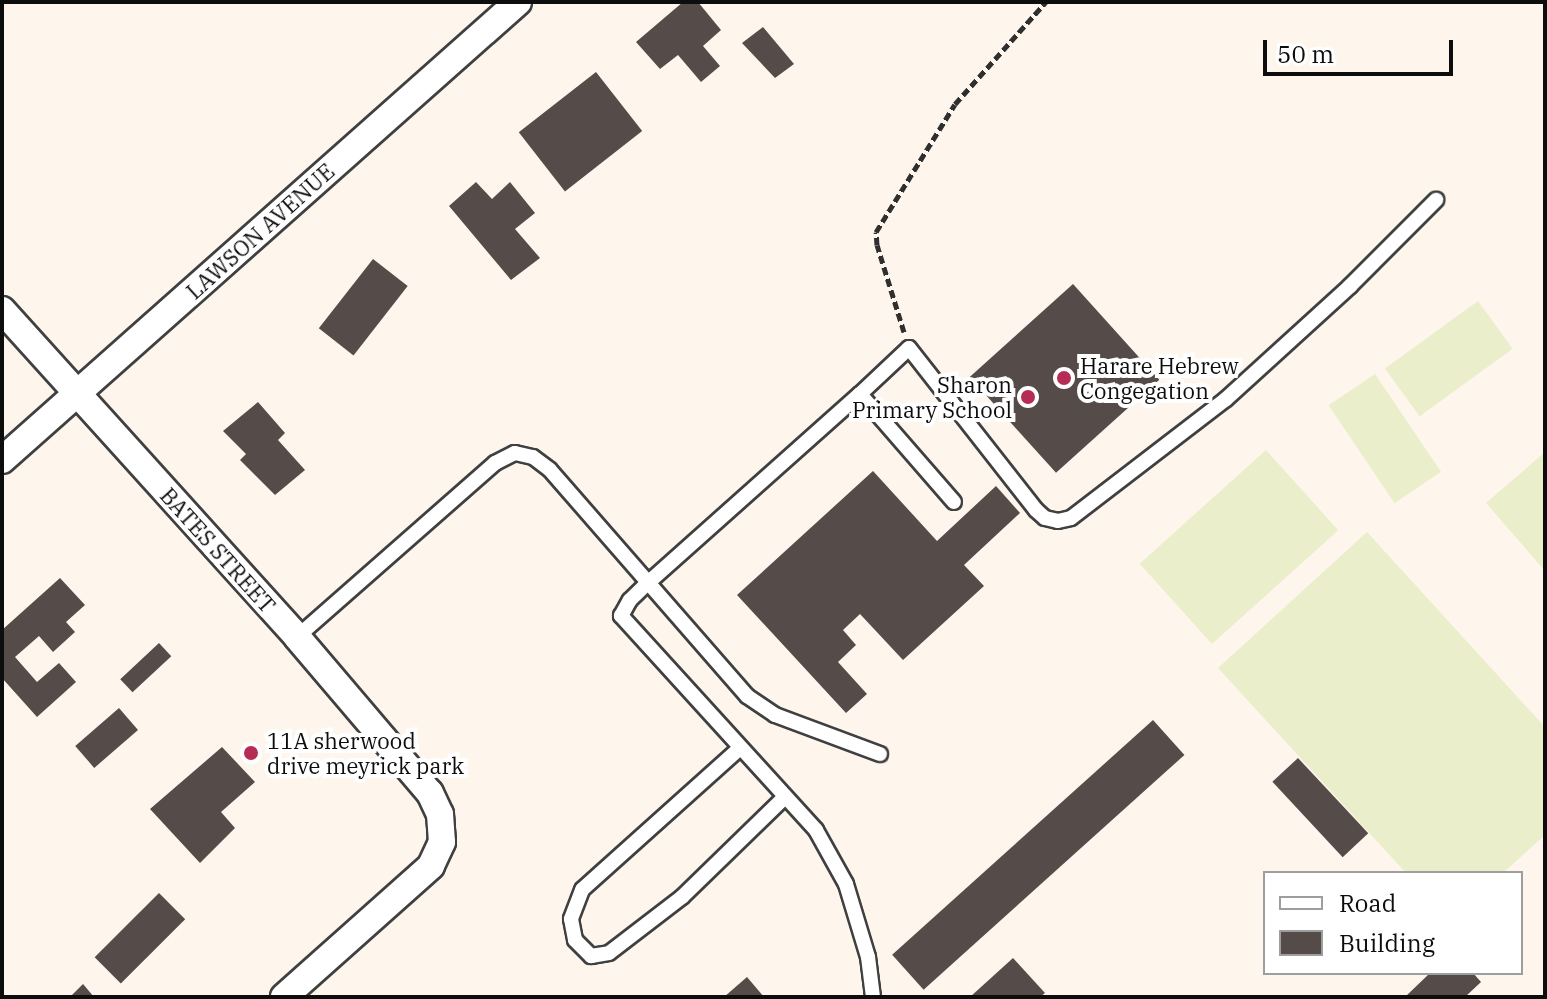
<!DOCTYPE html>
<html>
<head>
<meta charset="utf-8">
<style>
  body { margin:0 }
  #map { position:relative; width:1547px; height:999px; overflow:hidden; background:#fef6ed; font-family:"IBM Plex Serif",serif }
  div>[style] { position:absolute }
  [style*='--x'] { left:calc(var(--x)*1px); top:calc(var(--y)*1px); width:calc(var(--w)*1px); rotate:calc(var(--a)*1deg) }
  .pitch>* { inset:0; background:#ebeeca; transform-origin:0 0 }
  .building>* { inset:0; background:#554b49; transform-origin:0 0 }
  .path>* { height:5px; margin-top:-2.5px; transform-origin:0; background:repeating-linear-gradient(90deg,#2f2f2f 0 8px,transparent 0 12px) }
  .roads { filter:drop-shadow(2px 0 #404040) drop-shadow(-2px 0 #404040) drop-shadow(0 2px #404040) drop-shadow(0 -2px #404040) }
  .lane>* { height:14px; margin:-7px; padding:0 7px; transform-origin:7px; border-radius:7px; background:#fff }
  .street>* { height:26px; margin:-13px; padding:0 13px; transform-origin:13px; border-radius:13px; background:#fff }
  .dots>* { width:22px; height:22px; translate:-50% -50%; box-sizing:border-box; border:4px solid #fff; border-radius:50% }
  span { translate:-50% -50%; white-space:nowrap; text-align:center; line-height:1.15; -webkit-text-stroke:8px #fff; paint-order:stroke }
  .street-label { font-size:22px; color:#0d0d0d }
  .poi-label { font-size:22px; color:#0d0d0d }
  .left { translate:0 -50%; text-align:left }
  .right { translate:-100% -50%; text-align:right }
  .frame { position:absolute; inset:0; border:4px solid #0d0d0d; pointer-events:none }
  .legend { position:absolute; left:1263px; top:871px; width:260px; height:104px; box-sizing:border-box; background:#fff; border:2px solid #9e9e9e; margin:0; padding:10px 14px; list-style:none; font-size:24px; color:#0d0d0d }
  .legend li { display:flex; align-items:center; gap:16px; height:40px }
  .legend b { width:40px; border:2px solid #9e9e9e }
  .scale { position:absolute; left:1263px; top:40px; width:190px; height:36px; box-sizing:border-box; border:4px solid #0d0d0d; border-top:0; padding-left:10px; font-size:24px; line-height:28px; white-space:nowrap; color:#0d0d0d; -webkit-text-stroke:6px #fff; paint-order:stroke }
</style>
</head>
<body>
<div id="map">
  <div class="pitch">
    <div style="left:1478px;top:301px;width:59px;height:115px;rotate:54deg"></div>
    <div style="left:1375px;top:374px;width:118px;height:56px;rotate:56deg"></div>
    <div style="left:1266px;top:450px;width:108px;height:170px;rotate:48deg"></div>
    <div style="clip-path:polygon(1545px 452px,1545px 571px,1486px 503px)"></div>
    <div style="clip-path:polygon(1367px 532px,1545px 727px,1545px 835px,1503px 873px,1406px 873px,1218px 668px)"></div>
  </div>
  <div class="building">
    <div style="clip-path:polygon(683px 2px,698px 2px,721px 30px,703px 46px,720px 66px,701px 82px,678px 55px,660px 69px,636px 42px)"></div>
    <div style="clip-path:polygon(763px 27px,794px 64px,775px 78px,742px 43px)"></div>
    <div style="left:596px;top:72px;width:75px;height:98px;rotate:52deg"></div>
    <div style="clip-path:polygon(476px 182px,492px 199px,510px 182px,535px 213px,515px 229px,540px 258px,511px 280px,449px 206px)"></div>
    <div style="left:373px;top:259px;width:44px;height:88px;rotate:38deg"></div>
    <div style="left:1073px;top:284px;width:129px;height:139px;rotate:48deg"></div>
    <div style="clip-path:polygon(258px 402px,285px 433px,278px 440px,305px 470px,275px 495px,240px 460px,246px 454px,223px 431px)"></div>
    <div style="clip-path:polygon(873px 471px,937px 541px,996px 486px,1020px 513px,964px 565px,984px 586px,903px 660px,860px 614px,843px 630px,856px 645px,838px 662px,867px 694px,846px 713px,737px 595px)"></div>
    <div style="clip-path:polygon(60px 578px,85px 605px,66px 622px,75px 632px,53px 652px,39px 636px,15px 657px,37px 682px,59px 663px,76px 682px,37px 717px,2px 678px,2px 630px)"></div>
    <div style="left:159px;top:643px;width:18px;height:53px;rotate:47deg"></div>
    <div style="left:119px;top:708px;width:29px;height:58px;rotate:49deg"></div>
    <div style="left:1153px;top:720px;width:47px;height:351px;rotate:48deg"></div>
    <div style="clip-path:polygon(222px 747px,255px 782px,221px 812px,235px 828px,200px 863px,150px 809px)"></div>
    <div style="left:1298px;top:758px;width:103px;height:35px;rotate:47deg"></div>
    <div style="left:159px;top:893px;width:37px;height:91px;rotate:45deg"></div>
    <div style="clip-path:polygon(1013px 958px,1045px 993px,1040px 997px,970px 997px)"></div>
    <div style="clip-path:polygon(1430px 973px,1473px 973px,1481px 982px,1465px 997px,1405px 997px)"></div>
    <div style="clip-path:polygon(747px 977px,764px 997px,724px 997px)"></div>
    <div style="clip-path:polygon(83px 984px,94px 997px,70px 997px)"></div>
  </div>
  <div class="path">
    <div style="--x:904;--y:332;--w:91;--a:-107.2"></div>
    <div style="--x:877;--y:245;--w:13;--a:-94"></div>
    <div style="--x:876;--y:232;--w:150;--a:-58.3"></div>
    <div style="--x:955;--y:104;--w:137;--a:-48.3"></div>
  </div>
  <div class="roads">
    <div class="lane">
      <div style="--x:860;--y:394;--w:67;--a:-43.2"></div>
      <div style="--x:909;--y:348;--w:206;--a:51.9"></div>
      <div style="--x:1036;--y:510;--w:12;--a:42"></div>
      <div style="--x:1045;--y:518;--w:13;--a:13"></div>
      <div style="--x:1058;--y:521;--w:13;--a:-13"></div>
      <div style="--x:1071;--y:518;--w:195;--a:-37.5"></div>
      <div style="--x:1226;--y:399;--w:168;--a:-42.3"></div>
      <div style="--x:1350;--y:286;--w:122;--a:-45"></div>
      <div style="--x:297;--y:637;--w:264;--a:-41.3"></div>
      <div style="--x:495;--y:463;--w:22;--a:-27"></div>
      <div style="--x:515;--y:453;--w:18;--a:13"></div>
      <div style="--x:533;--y:457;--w:21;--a:37"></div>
      <div style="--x:550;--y:470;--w:300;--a:48.9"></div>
      <div style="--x:747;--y:696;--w:34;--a:34"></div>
      <div style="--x:775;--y:715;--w:112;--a:20.4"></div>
      <div style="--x:740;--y:748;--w:212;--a:138.1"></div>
      <div style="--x:582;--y:890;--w:31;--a:111"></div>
      <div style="--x:571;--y:919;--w:21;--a:79"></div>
      <div style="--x:575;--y:940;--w:23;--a:45"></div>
      <div style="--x:591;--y:956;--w:18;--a:-9"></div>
      <div style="--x:609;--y:953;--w:92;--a:-37.5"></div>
      <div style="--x:682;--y:897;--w:144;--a:-44.2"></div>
      <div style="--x:873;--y:997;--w:40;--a:-97.1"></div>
      <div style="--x:868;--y:957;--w:76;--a:-106.8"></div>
      <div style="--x:846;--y:884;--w:62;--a:-119.1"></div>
      <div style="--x:816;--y:830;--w:290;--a:-132.3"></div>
      <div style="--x:621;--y:616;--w:18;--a:-61"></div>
      <div style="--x:630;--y:600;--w:28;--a:-44"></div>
      <div style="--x:650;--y:581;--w:281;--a:-41.7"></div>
      <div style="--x:860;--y:394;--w:143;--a:49"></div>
    </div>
    <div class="street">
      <div style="--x:2;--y:310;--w:440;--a:47.9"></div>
      <div style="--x:297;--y:637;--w:205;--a:49.6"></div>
      <div style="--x:430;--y:793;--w:23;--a:65"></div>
      <div style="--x:440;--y:814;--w:28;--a:86"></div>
      <div style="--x:442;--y:842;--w:26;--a:115"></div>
      <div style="--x:431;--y:866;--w:197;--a:138.3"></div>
      <div style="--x:2;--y:460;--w:690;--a:-41.59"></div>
    </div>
  </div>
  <div class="dots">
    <div style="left:1064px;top:378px;background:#b52c54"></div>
    <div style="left:1028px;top:397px;background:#b52c54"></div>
    <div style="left:251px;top:753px;background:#b52c54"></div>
  </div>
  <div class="street-label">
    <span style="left:260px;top:231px;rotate:-42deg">LAWSON AVENUE</span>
    <span style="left:218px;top:550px;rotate:48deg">BATES STREET</span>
  </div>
  <div class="poi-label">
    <span class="left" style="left:1080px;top:378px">Harare Hebrew<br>Congegation</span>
    <span class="right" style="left:1012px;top:397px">Sharon<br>Primary School</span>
    <span class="left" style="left:267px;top:753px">11A sherwood<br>drive meyrick park</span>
  </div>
  <div class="frame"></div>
  <ul class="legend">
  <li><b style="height:10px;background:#fff"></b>Road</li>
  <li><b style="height:22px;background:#554b49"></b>Building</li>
  </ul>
  <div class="scale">50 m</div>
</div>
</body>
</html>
